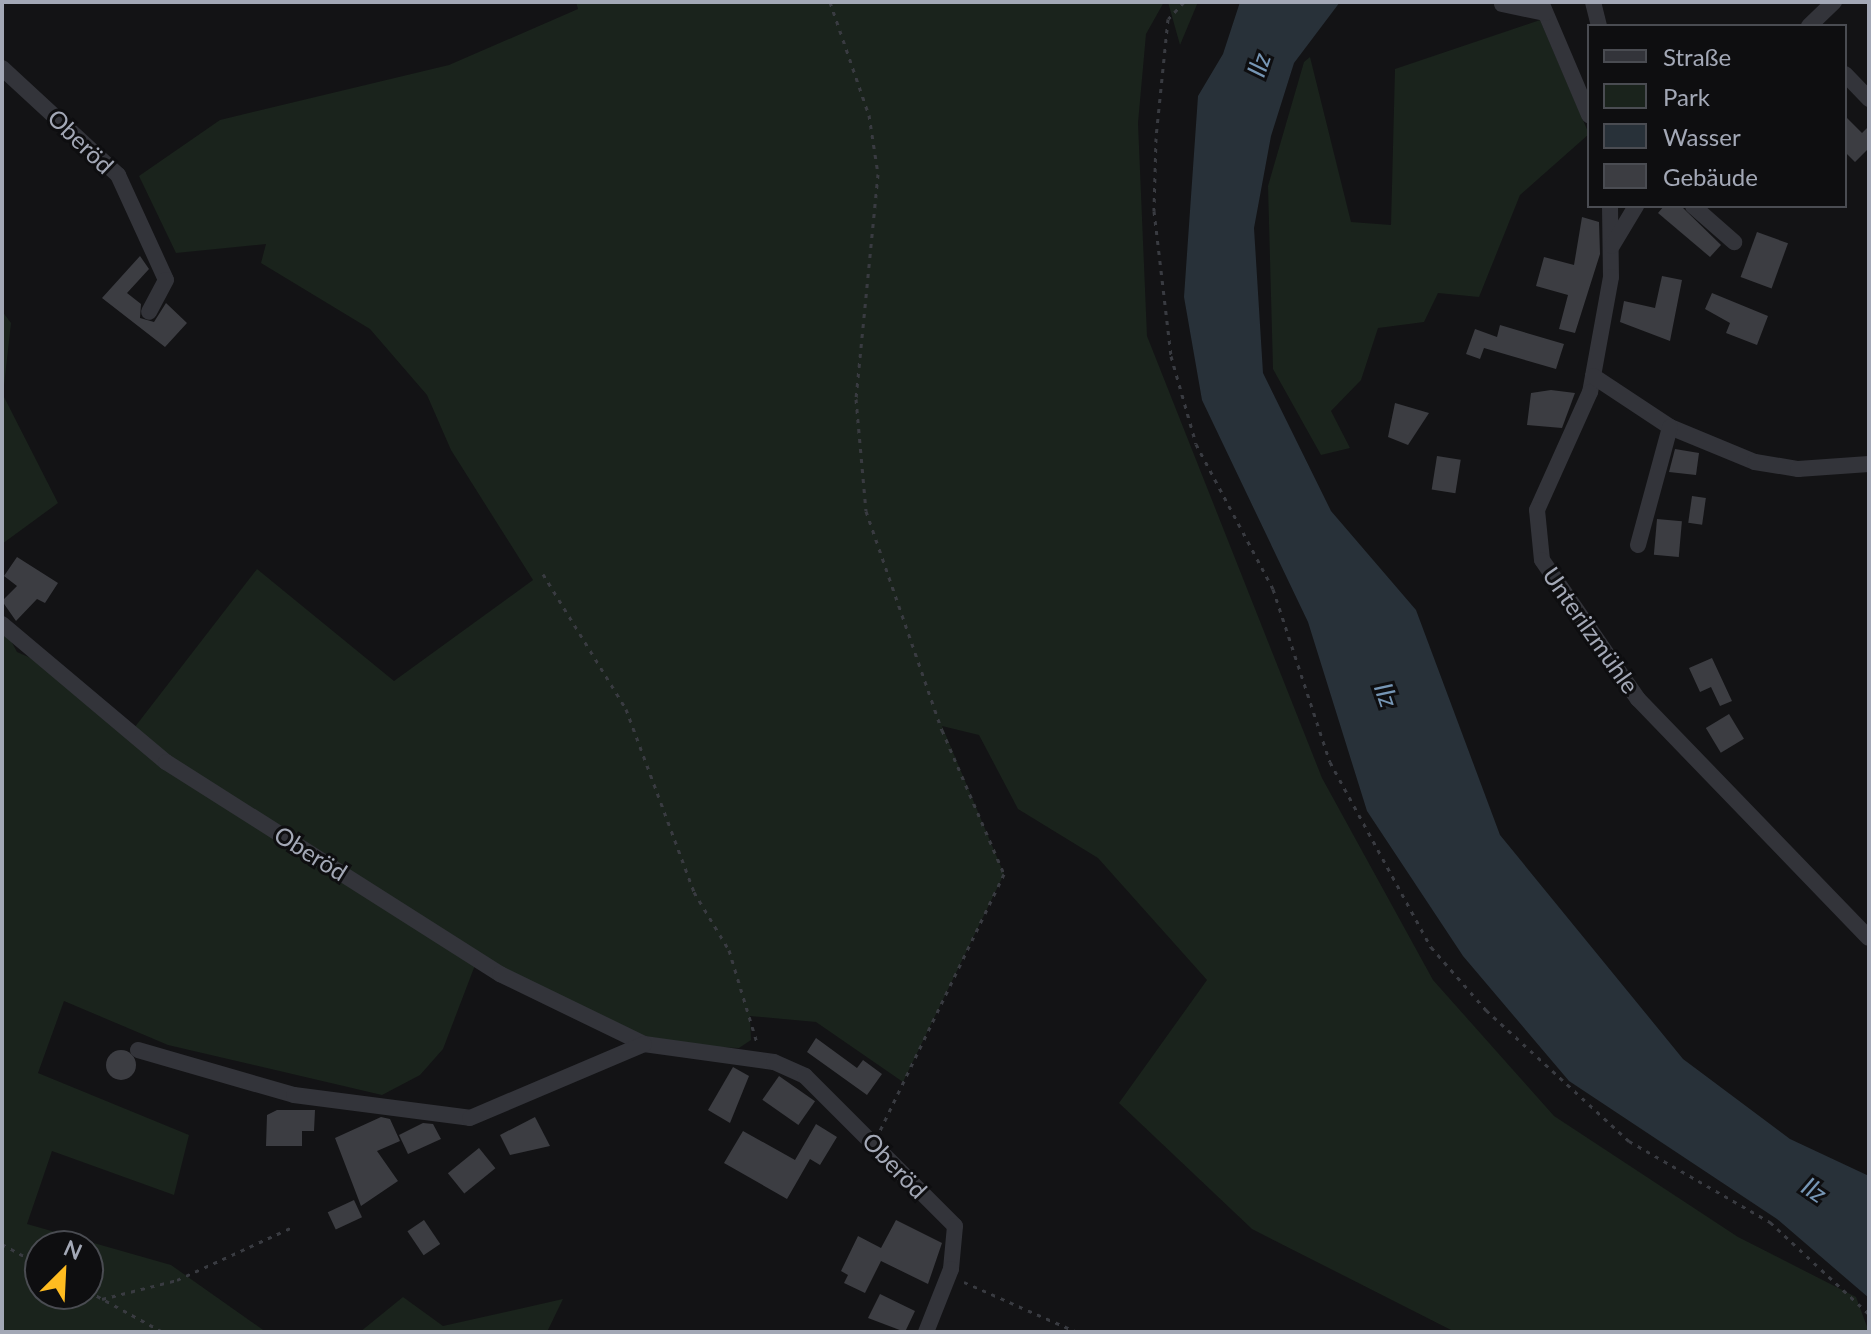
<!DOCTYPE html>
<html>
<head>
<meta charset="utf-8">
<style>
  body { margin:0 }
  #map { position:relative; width:1871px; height:1334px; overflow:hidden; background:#131315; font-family:Lato,sans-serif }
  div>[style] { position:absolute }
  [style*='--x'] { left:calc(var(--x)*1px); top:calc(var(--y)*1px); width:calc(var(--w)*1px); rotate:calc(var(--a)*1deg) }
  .green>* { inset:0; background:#1a231c }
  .water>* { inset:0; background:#283139 }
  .building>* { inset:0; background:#3c3d42; transform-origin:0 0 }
  .round { border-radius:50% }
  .path>* { height:3px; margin-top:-1.5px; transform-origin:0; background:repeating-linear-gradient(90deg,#393b41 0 4px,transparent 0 10px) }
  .minor>* { height:16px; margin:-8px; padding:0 8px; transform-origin:8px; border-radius:8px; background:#33343a }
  span { translate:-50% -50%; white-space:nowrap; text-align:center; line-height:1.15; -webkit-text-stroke:6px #0e0e10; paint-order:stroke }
  .street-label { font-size:24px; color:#a3a8b6 }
  .water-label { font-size:26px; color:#7696b5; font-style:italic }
  .frame { position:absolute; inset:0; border:4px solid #a3a8b6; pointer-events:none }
  .legend { position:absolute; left:1587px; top:24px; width:260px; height:184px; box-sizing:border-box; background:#0e0e10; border:2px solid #4a4c52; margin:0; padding:10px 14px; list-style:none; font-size:24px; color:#a3a8b6 }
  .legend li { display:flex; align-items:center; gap:16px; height:40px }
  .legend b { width:40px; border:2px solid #4a4c52 }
  .north { position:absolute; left:24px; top:1230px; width:80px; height:80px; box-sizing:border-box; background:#0e0e10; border:2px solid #4a4c52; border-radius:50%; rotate:24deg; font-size:22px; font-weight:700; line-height:32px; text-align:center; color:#a3a8b6 }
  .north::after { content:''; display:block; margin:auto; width:28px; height:36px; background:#ffbc20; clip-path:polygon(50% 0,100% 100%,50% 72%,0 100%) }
</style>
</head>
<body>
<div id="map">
  <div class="green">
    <div style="clip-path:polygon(evenodd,576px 2px,1164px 2px,1146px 34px,1138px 123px,1147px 336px,1322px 778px,1433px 980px,1554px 1116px,1738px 1237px,1856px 1297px,1869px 1332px,1455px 1332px,1252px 1229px,1119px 1103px,1207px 980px,1098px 858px,1018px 809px,979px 735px,942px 726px,1004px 874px,903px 1082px,816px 1022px,750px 1016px,751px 1040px,739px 1048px,644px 1044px,477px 960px,443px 1049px,420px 1075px,382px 1095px,168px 1045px,64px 1001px,38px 1073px,189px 1135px,174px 1195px,52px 1151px,27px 1224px,171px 1265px,266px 1332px,2px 1332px,2px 624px,17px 652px,49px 666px,131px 732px,257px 569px,394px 681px,533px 580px,451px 450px,427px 395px,370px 329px,261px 263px,266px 244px,176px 253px,139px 176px,220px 120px,449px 65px,578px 9px,576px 2px,40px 1246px,88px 1246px,88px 1294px,40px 1294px,40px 1246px)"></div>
    <div style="clip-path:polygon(1168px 2px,1198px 2px,1180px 45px)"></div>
    <div style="clip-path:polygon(1540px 20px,1589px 134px,1520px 195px,1479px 297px,1438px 293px,1424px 322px,1378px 328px,1361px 380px,1331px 411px,1350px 448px,1321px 455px,1273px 369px,1268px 186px,1304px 62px,1310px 57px,1351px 222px,1391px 225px,1395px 69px)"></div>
    <div style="clip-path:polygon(2px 311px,11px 323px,3px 395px,58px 503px,2px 544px)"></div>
    <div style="clip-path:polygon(403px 1297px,443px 1326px,563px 1299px,547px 1332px,360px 1332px)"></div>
  </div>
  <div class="water">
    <div style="clip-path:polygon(1240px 2px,1340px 2px,1294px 63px,1271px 136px,1254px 228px,1263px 373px,1331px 511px,1416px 610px,1500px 835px,1683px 1059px,1790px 1139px,1869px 1176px,1869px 1298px,1777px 1219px,1569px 1081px,1463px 956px,1367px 811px,1308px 622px,1202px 400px,1184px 297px,1198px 96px,1223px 54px)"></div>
  </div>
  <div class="building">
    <div style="clip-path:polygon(1845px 116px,1862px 133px,1869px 126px,1869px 148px,1855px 162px,1845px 152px)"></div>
    <div style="clip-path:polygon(1664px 206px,1681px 206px,1721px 245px,1710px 257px,1658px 213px)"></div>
    <div style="clip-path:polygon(1582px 217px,1599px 222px,1600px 254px,1575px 333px,1559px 329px,1568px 295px,1536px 286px,1544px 257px,1574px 265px)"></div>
    <div style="left:1757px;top:232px;width:33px;height:48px;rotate:20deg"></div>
    <div style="clip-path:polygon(140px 256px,149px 269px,127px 293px,141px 304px,140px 318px,154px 322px,166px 303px,187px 323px,165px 347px,102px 298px)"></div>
    <div style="clip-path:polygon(1662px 276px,1682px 280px,1670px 341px,1620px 322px,1624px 301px,1655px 308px)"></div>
    <div style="clip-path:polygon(1712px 293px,1768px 316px,1757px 345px,1726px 333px,1730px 323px,1705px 309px)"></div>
    <div style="clip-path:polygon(1500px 325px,1564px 344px,1556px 369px,1484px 348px,1480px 359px,1466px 354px,1475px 329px,1497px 337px)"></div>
    <div style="clip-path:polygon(1551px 390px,1575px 393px,1562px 428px,1527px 425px,1531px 393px)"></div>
    <div style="clip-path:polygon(1395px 403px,1429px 413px,1408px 445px,1388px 437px)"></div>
    <div style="clip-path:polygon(1675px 449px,1699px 453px,1696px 475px,1669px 472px)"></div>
    <div style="left:1437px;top:456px;width:24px;height:34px;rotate:9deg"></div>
    <div style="left:1692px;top:496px;width:14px;height:27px;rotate:8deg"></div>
    <div style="left:1657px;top:519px;width:25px;height:36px;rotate:5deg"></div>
    <div style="clip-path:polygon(17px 557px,58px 583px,45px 603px,37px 599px,16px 621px,2px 601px,17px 586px,4px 576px)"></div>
    <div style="clip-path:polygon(1712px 658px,1732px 701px,1720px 706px,1711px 687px,1700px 692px,1689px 668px)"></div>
    <div style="left:1729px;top:714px;width:29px;height:27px;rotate:59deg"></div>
    <div style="clip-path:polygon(816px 1038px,857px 1068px,863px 1060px,882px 1074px,867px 1095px,807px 1052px)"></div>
    <div class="round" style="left:106px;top:1050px;width:30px;height:30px"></div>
    <div style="clip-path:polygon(733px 1067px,749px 1076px,730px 1123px,708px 1110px)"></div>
    <div style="left:779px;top:1076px;width:44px;height:29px;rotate:35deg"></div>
    <div style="clip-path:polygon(277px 1110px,315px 1110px,314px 1131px,302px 1131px,302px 1146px,266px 1146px,267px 1115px)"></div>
    <div style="clip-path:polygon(381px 1117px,390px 1119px,400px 1141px,377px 1151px,398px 1181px,361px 1206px,335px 1138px)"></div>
    <div style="clip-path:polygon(535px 1117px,550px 1146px,510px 1155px,500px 1135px)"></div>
    <div style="clip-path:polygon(423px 1123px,433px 1124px,441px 1139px,408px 1154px,399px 1135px)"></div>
    <div style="clip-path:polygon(816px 1124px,837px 1137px,820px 1165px,810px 1159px,787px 1199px,724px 1163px,743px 1131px,795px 1160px)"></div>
    <div style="left:479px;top:1148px;width:26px;height:40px;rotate:51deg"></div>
    <div style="left:354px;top:1200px;width:19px;height:29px;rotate:65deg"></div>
    <div style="left:424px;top:1220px;width:29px;height:20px;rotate:56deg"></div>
    <div style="clip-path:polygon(896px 1220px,942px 1243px,928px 1284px,881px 1261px,865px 1293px,844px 1283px,848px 1275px,841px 1271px,858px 1236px,881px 1248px)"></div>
    <div style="clip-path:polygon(880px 1294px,915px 1311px,905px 1332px,868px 1318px)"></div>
  </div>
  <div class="path">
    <div style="--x:830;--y:2;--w:120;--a:71"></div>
    <div style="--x:869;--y:115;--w:60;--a:81.3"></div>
    <div style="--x:878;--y:174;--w:226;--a:95.6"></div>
    <div style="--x:856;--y:399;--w:112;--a:84.9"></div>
    <div style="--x:866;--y:511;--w:232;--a:70.9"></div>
    <div style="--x:942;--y:730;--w:157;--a:66.7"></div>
    <div style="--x:1004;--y:874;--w:285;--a:115.8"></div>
    <div style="--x:1184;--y:2;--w:23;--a:133"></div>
    <div style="--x:1168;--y:19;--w:120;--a:95.8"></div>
    <div style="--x:1156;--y:138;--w:73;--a:91.6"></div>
    <div style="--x:1154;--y:211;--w:146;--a:83.3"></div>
    <div style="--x:1171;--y:356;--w:91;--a:74.1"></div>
    <div style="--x:1196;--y:444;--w:164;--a:62"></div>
    <div style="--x:1273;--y:589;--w:182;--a:71.8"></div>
    <div style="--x:1330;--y:762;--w:211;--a:61.4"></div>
    <div style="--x:1431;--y:947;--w:84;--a:48.9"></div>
    <div style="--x:1486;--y:1010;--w:194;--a:42.5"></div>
    <div style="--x:1629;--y:1141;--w:163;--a:29.9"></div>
    <div style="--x:1770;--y:1222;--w:135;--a:42.9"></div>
    <div style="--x:543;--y:574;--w:158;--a:58.4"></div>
    <div style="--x:626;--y:709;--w:195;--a:69.6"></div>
    <div style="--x:694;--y:892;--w:68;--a:58.9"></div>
    <div style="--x:729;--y:950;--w:97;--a:73.2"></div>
    <div style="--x:2;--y:1244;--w:43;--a:28.9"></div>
    <div style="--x:964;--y:1282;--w:124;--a:23.9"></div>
    <div style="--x:88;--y:1291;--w:85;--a:28.7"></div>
    <div style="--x:102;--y:1299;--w:77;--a:-14.2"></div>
    <div style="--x:177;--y:1280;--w:128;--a:-24.6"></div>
  </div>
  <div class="minor">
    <div style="--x:1541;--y:2;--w:123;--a:67"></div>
    <div style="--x:1593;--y:2;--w:25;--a:76"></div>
    <div style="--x:1502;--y:4;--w:44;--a:11.8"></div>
    <div style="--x:1809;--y:26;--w:35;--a:-44"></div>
    <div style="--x:2;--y:68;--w:158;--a:42.7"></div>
    <div style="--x:118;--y:175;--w:115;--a:65.4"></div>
    <div style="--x:166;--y:280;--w:36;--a:118"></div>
    <div style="--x:1845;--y:74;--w:35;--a:46"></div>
    <div style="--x:1610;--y:206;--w:71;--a:89.2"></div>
    <div style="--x:1611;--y:277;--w:117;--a:100.3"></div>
    <div style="--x:1590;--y:392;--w:129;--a:114.2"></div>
    <div style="--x:1537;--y:510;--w:50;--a:84.3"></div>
    <div style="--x:1542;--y:560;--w:169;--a:55.4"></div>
    <div style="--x:1638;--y:699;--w:332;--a:46"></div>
    <div style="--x:1693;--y:206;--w:55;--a:41.3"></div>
    <div style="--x:1612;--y:246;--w:47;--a:-59"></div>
    <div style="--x:1593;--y:376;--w:92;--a:33.5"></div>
    <div style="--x:1670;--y:427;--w:92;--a:22.4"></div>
    <div style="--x:1755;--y:462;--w:44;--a:9.2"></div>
    <div style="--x:1798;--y:469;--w:71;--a:-4"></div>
    <div style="--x:1638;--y:545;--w:122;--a:-74.8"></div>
    <div style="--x:2;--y:624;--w:214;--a:40.1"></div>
    <div style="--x:166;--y:762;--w:396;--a:32.4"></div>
    <div style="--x:500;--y:974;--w:160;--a:25.9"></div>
    <div style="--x:644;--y:1044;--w:131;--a:7.9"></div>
    <div style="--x:774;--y:1062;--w:34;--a:24"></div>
    <div style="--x:805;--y:1076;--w:212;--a:45"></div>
    <div style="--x:955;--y:1226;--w:43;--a:95.3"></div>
    <div style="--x:951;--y:1269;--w:68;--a:111.6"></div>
    <div style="--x:138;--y:1050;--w:162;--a:16.1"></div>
    <div style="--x:294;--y:1095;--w:177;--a:7.4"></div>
    <div style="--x:470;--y:1118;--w:189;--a:-23"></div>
  </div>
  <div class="street-label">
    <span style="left:81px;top:141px;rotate:44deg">Oberöd</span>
    <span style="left:1591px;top:630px;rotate:55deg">Unterilzmühle</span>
    <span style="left:311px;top:853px;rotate:32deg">Oberöd</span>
    <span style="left:895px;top:1165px;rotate:46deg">Oberöd</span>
  </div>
  <div class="water-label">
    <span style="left:1259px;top:65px;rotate:-71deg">Ilz</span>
    <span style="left:1386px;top:695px;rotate:71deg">Ilz</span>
    <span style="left:1814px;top:1190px;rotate:34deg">Ilz</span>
  </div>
  <div class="frame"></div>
  <ul class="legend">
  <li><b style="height:10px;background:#33343a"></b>Straße</li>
  <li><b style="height:22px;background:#1a231c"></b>Park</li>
  <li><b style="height:22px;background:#283139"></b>Wasser</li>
  <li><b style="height:22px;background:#3c3d42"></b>Gebäude</li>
  </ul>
  <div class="north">N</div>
</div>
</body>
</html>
